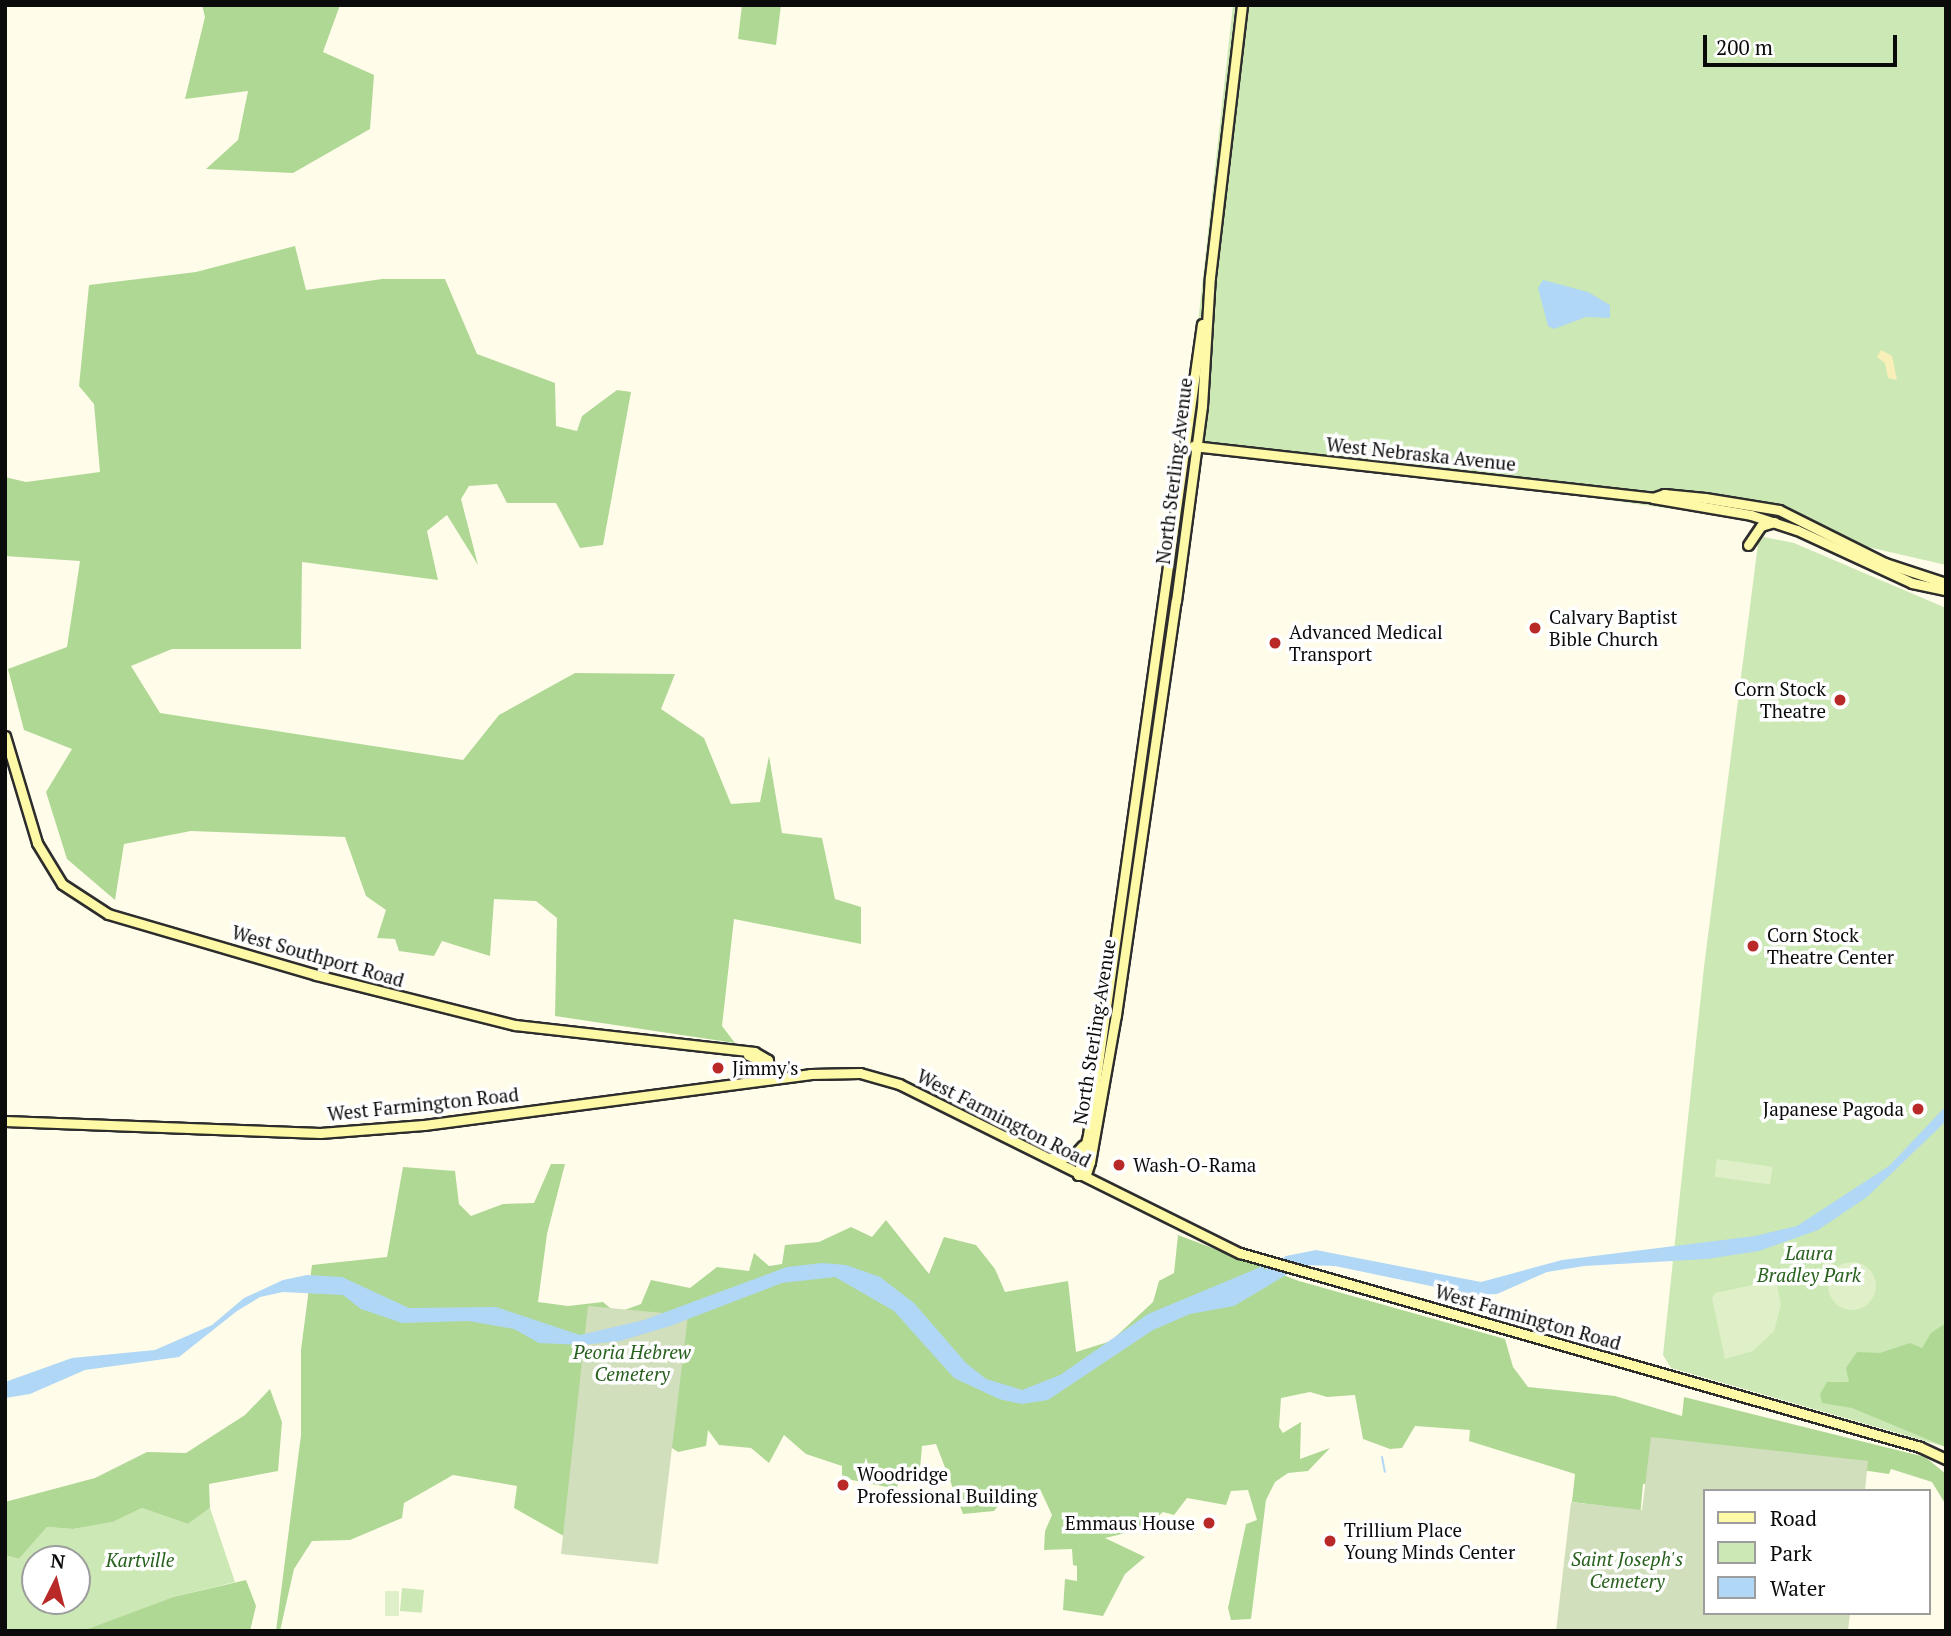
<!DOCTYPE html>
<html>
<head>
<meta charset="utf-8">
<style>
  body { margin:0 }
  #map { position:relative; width:1951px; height:1636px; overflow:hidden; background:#fffcea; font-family:"PT Serif",serif }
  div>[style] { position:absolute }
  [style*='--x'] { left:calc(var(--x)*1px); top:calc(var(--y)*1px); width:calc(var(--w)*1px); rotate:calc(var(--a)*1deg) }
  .green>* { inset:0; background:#cce8b5; transform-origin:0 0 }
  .forest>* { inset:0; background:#afd895 }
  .sand>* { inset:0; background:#f9efb8 }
  .cemetery>* { inset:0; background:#d2dfbd }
  .pitch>* { inset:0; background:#dfefc7; transform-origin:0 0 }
  .round { border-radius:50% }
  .water>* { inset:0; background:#b0d7f5 }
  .stream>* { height:2px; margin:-1px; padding:0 1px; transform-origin:1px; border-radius:1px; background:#b0d7f5 }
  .roads { filter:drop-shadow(2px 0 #2d2d2d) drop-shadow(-2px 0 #2d2d2d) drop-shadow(0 2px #2d2d2d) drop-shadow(0 -2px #2d2d2d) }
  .secondary>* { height:9px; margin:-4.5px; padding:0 4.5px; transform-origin:4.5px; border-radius:4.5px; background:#fdf9a7 }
  .dots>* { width:19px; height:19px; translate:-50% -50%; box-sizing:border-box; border:4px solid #fff; border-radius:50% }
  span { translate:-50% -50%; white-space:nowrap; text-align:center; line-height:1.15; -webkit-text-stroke:7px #fff; paint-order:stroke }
  .street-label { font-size:19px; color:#0b0b0b }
  .poi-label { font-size:19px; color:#0b0b0b }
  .left { translate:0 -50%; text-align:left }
  .right { translate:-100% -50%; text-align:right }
  .park-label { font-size:19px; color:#28611e; font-style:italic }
  .frame { position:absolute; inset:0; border:7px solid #0b0b0b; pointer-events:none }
  .legend { position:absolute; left:1703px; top:1489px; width:228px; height:126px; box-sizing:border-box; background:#fff; border:2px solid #9d9d9d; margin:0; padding:9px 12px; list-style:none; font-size:21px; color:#0b0b0b }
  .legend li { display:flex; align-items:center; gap:14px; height:35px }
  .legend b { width:35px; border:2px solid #9d9d9d }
  .north { position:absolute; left:21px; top:1545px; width:70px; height:70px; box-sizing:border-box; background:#fff; border:2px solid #9d9d9d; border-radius:50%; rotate:6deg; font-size:19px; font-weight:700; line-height:28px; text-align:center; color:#0b0b0b }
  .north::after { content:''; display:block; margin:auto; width:24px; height:32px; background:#b82927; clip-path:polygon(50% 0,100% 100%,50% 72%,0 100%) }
  .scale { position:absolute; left:1703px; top:35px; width:194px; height:32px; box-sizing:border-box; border:4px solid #0b0b0b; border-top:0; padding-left:9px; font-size:21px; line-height:24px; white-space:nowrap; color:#0b0b0b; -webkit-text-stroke:5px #fff; paint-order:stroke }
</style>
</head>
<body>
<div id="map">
  <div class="green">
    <div style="clip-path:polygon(1233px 5px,1946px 5px,1946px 565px,1751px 520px,1185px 441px)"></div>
    <div style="clip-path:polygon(1759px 536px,1794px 543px,1946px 608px,1946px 1447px,1671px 1368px,1663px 1355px,1704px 967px)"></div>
    <div style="clip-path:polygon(evenodd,142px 1508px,188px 1524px,210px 1508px,235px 1582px,173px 1597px,82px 1631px,5px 1631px,5px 1555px,19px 1559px,47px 1527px,73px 1529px,113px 1522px,142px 1508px,35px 1559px,77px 1559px,77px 1601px,35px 1601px,35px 1559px)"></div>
    <div style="left:402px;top:1588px;width:22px;height:23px;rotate:5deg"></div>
  </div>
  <div class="forest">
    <div style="clip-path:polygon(202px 5px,340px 5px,323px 52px,374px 75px,370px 129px,293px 173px,206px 169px,238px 140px,248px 91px,185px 99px,205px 17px)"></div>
    <div style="clip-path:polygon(742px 5px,781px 5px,776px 45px,738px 39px)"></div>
    <div style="clip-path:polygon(295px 246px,306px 290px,382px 279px,445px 279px,477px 354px,555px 383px,556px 426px,577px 431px,582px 416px,617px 390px,631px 392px,603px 545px,580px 548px,556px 503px,507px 503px,497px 484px,469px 486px,461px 499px,478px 565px,447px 515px,427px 531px,438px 580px,302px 562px,301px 649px,172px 649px,131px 666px,160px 713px,463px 760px,499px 715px,575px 673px,675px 674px,661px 709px,704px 738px,731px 804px,760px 802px,769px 756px,782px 833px,822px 838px,835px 899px,861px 907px,861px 944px,734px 919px,722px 1026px,735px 1043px,555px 1016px,557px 918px,536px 901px,494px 899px,490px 956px,442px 941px,434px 956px,399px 951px,395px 939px,377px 938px,386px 910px,366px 896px,345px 837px,191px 831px,124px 844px,115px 900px,67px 859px,46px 792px,72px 749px,24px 730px,8px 669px,67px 647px,80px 561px,5px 556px,5px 477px,26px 482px,100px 472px,94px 404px,79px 386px,89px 285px,196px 272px)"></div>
    <div style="clip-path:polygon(551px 1164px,565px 1164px,547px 1234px,538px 1302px,568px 1306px,603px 1302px,616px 1313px,641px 1304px,651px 1280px,690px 1288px,717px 1267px,749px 1271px,754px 1253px,769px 1266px,782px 1264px,785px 1245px,819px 1242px,851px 1227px,872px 1237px,886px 1220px,929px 1274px,944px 1237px,976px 1245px,995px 1269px,1005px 1292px,1068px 1281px,1076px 1352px,1111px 1341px,1153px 1302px,1159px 1281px,1174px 1273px,1178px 1235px,1299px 1281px,1505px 1339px,1513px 1367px,1528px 1387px,1615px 1396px,1682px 1416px,1684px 1397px,1925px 1457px,1946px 1474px,1946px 1505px,1932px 1482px,1891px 1469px,1889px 1474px,1800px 1461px,1656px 1486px,1643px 1484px,1640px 1517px,1603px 1514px,1604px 1506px,1572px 1502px,1575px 1474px,1469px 1441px,1470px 1430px,1415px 1426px,1402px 1448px,1390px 1449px,1363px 1439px,1355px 1395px,1327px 1397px,1310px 1392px,1281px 1398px,1279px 1427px,1283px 1433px,1301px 1422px,1300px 1459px,1330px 1448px,1308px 1471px,1288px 1473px,1275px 1482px,1266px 1500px,1251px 1619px,1231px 1620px,1228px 1608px,1246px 1524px,1257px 1520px,1248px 1490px,1231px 1491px,1226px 1505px,1187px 1498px,1174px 1515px,1163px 1512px,1143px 1529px,1105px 1538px,1145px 1557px,1125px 1574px,1103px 1616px,1063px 1610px,1065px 1579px,1077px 1581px,1077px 1566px,1073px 1565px,1072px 1549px,1044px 1550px,1045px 1531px,1052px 1515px,1040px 1489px,1006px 1496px,994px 1511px,963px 1514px,936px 1444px,922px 1446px,920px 1469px,900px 1467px,897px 1489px,842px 1478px,842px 1466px,806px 1454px,784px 1435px,769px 1463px,751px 1448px,719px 1445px,708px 1430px,706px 1446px,678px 1452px,669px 1446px,594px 1553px,514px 1508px,517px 1486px,453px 1475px,404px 1503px,402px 1518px,350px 1540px,312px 1541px,294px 1569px,280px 1631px,276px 1631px,301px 1435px,301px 1350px,312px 1265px,387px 1257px,403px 1167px,455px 1171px,459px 1204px,471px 1216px,503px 1204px,534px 1203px)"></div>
    <div style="clip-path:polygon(1946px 1323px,1946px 1447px,1852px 1408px,1822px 1403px,1820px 1394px,1827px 1382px,1849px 1382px,1846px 1368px,1857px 1352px,1880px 1353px,1910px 1343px,1922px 1348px,1931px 1333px)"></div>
    <div style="clip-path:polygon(270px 1389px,282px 1422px,278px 1471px,209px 1484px,210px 1508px,188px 1524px,142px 1508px,113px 1522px,73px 1529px,47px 1527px,19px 1559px,5px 1555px,5px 1502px,95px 1478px,147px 1452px,186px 1453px,245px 1415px)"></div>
    <div style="clip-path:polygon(246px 1580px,256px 1606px,250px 1631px,82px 1631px,173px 1597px)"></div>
  </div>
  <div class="sand">
    <div style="clip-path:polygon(1881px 350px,1892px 356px,1897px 380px,1888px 378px,1885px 363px,1877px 357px)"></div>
  </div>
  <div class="cemetery">
    <div style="clip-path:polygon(588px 1306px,674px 1314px,689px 1307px,658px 1564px,561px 1554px)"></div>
    <div style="clip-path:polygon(1651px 1437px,1868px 1461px,1865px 1491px,1704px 1491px,1704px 1613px,1850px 1613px,1848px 1631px,1556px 1631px,1571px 1502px,1642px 1510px)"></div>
  </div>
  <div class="pitch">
    <div style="left:1717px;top:1159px;width:56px;height:18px;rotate:8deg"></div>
    <div class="round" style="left:1828px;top:1262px;width:48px;height:48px"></div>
    <div style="clip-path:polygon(1776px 1280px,1781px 1305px,1774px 1331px,1753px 1351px,1725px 1359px,1712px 1298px,1715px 1293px)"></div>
    <div style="left:385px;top:1591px;width:14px;height:25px"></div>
  </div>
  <div class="water">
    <div style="clip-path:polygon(1543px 280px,1588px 292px,1610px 305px,1610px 318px,1586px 317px,1554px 329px,1548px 326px,1538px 288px)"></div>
    <div style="clip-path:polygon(1946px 1106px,1946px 1121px,1867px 1197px,1818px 1230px,1759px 1251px,1707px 1259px,1584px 1266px,1547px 1272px,1497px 1294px,1474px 1295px,1335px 1266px,1303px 1265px,1234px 1306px,1190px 1314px,1153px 1330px,1048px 1400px,1022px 1404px,999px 1399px,954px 1378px,894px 1311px,835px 1277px,782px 1283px,670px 1326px,620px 1341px,582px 1345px,539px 1343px,514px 1329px,468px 1321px,402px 1323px,361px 1309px,343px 1295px,283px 1292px,260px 1297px,237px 1311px,179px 1357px,85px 1370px,30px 1394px,5px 1398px,5px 1382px,72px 1358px,155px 1350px,212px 1325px,244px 1298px,283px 1280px,307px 1275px,342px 1277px,409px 1308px,496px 1307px,580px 1335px,644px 1320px,787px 1267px,822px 1263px,846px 1265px,880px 1277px,914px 1303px,966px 1363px,986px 1379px,1022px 1390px,1060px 1375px,1148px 1314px,1263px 1266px,1264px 1270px,1286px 1256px,1316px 1250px,1481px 1282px,1562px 1260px,1755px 1236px,1797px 1226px,1889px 1166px)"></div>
  </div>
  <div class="stream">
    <div style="--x:1382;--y:1457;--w:15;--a:79"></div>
  </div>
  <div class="roads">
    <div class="secondary">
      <div style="--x:1193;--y:446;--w:463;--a:6.4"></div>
      <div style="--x:1653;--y:498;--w:99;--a:9.8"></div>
      <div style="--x:1751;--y:515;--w:48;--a:18.1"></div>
      <div style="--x:1797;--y:530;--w:127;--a:24.7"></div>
      <div style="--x:1912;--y:583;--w:35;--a:12"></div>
      <div style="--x:1653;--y:498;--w:12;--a:-20"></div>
      <div style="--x:1664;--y:494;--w:41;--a:5.6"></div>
      <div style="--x:1705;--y:498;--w:75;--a:9.2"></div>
      <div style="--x:1779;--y:510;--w:119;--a:26.6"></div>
      <div style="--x:1885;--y:563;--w:64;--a:18.2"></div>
      <div style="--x:1748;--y:545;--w:23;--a:-56"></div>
      <div style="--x:1761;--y:526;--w:14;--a:-17"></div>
      <div style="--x:5;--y:736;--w:112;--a:73.3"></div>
      <div style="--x:37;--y:843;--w:48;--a:58.6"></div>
      <div style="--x:62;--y:884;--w:55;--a:33.1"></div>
      <div style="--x:108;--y:914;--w:217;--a:16.3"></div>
      <div style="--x:316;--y:975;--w:205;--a:14.1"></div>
      <div style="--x:515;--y:1025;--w:241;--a:6.4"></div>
      <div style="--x:754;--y:1052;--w:16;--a:30"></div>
      <div style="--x:768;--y:1060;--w:19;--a:87"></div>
      <div style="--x:748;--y:1055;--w:9;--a:21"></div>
      <div style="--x:756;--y:1058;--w:25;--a:58"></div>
      <div style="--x:5;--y:1121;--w:315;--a:2.2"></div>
      <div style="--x:320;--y:1133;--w:104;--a:-4.4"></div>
      <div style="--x:424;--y:1125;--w:389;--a:-7.5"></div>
      <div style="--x:810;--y:1074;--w:50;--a:-1.1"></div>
      <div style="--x:860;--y:1073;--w:41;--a:15.8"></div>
      <div style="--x:899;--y:1084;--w:381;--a:26.4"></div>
      <div style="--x:1240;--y:1253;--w:707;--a:15.92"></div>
      <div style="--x:1920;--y:1447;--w:29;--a:25"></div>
      <div style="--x:1050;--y:1158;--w:22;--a:-3"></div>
      <div style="--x:1072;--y:1157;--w:16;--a:-47"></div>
      <div style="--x:1078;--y:1175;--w:8;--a:-7"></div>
      <div style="--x:1086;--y:1174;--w:13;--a:-72"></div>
      <div style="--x:1090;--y:1162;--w:149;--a:-80"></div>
      <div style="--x:1116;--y:1015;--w:418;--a:-81.8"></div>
      <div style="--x:1176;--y:601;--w:197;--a:-82.4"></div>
      <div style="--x:1202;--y:406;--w:129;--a:-86.5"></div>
      <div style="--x:1210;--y:277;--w:274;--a:-83.3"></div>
      <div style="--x:1078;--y:1175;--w:41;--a:-76"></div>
      <div style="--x:1088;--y:1135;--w:819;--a:-82"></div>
    </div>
  </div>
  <div class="dots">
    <div style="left:1535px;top:628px;background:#b82927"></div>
    <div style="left:1275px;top:643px;background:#b82927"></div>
    <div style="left:1840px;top:700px;background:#b82927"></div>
    <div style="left:1753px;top:946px;background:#b82927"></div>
    <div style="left:718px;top:1068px;background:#b82927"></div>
    <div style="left:1918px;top:1109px;background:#b82927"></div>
    <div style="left:1119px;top:1165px;background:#b82927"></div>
    <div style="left:843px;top:1485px;background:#b82927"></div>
    <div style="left:1209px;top:1523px;background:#b82927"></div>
    <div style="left:1330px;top:1541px;background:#b82927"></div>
  </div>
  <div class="street-label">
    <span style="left:1421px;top:454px;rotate:6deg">West Nebraska Avenue</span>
    <span style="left:1174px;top:471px;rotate:-83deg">North Sterling Avenue</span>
    <span style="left:318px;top:956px;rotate:16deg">West Southport Road</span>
    <span style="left:1094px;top:1032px;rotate:-81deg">North Sterling Avenue</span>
    <span style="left:423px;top:1104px;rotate:-6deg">West Farmington Road</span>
    <span style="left:1004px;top:1118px;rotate:27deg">West Farmington Road</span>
    <span style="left:1528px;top:1317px;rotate:16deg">West Farmington Road</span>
  </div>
  <div class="poi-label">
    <span class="left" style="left:1549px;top:628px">Calvary Baptist<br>Bible Church</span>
    <span class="left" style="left:1289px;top:643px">Advanced Medical<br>Transport</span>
    <span class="right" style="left:1826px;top:700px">Corn Stock<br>Theatre</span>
    <span class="left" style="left:1767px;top:946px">Corn Stock<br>Theatre Center</span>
    <span class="left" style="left:732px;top:1068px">Jimmy's</span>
    <span class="right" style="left:1904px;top:1109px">Japanese Pagoda</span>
    <span class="left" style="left:1133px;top:1165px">Wash-O-Rama</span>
    <span class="left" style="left:857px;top:1485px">Woodridge<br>Professional Building</span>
    <span class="right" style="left:1195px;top:1523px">Emmaus House</span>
    <span class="left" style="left:1344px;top:1541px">Trillium Place<br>Young Minds Center</span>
  </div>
  <div class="park-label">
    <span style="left:1809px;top:1264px">Laura<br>Bradley Park</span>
    <span style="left:632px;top:1363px">Peoria Hebrew<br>Cemetery</span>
    <span style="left:1627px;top:1570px">Saint Joseph's<br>Cemetery</span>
    <span style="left:140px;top:1560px">Kartville</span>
  </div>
  <div class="frame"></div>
  <ul class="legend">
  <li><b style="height:9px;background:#fdf9a7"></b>Road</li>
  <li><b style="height:19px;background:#cce8b5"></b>Park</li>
  <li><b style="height:19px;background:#b0d7f5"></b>Water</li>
  </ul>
  <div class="north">N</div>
  <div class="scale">200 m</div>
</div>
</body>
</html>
